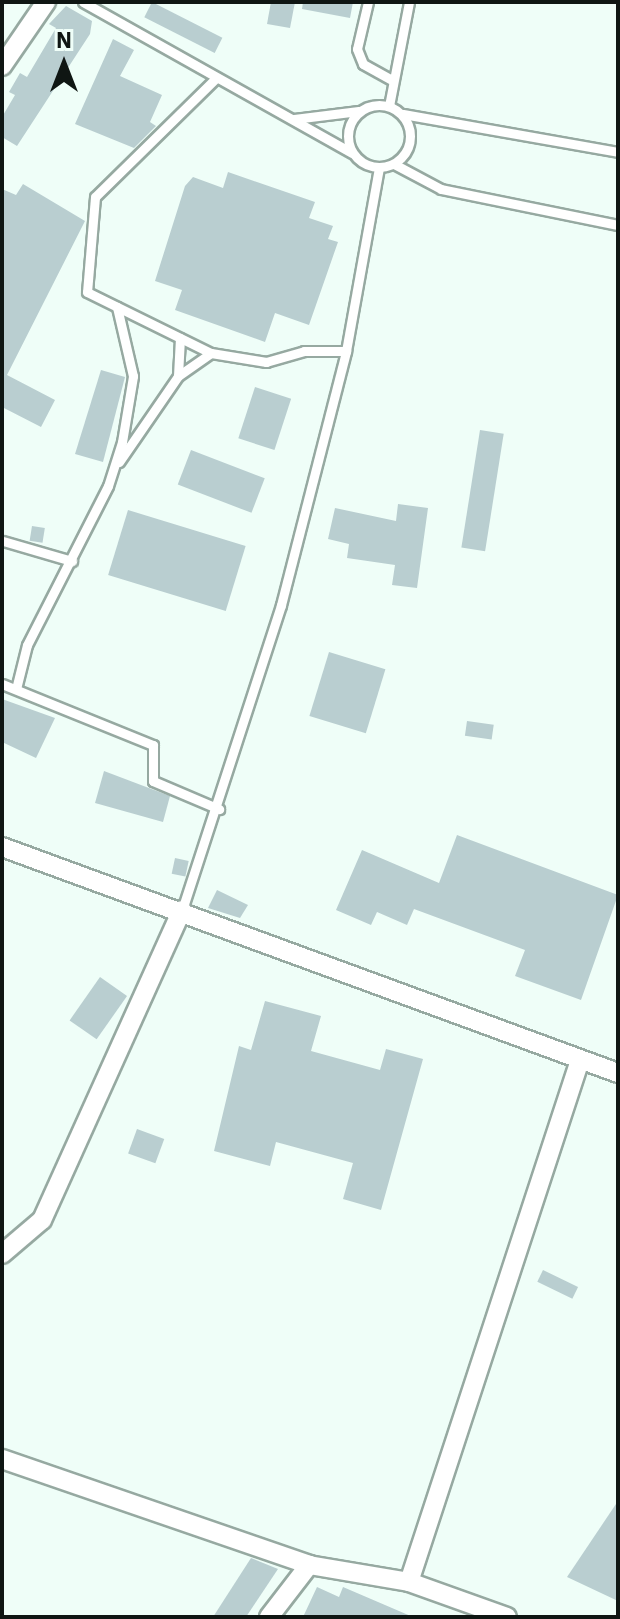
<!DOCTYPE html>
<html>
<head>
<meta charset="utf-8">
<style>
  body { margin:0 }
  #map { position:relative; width:620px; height:1619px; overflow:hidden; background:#effef8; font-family:"IBM Plex Sans",sans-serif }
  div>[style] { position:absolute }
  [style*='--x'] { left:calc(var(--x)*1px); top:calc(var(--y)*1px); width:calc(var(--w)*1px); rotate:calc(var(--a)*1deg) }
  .building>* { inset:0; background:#b9ced0; transform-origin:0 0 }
  .roads { filter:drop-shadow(2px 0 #96a9a1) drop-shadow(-2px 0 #96a9a1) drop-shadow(0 2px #96a9a1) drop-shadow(0 -2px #96a9a1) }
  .service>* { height:9px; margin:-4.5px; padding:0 4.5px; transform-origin:4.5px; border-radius:4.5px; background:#fff }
  .service>.ring { margin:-4.5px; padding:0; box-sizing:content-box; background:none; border:9px solid #fff; border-radius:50% }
  .minor>* { height:18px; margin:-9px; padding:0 9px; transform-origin:9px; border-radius:9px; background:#fff }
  span { translate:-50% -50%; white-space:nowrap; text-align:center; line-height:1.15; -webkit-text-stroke:6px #effef8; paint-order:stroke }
  .frame { position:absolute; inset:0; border:4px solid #0f1613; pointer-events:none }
  .north { position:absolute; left:24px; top:24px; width:80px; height:80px; -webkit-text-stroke:6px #effef8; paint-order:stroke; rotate:0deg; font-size:22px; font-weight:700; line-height:32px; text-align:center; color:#0f1613 }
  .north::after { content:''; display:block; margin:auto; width:28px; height:36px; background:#0f1613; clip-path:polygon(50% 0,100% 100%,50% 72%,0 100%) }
</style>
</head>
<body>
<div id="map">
  <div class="building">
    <div style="left:152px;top:2px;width:79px;height:17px;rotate:27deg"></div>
    <div style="clip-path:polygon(271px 2px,295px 2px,290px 28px,267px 24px)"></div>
    <div style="clip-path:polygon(303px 2px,353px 2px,350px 18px,302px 9px)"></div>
    <div style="clip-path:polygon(66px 6px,92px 21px,90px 34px,17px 146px,2px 137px,2px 117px,15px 95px,9px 92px,20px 73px,27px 77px,56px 28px,49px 24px)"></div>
    <div style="clip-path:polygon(113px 39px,134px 50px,120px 76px,162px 95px,150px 122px,156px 126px,134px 148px,75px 124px)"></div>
    <div style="clip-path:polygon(228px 172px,315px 202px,309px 218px,333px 226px,328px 239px,338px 242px,309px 325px,275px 313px,265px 342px,175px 310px,182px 290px,155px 281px,185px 186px,193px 177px,223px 188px)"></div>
    <div style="clip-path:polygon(23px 184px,85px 221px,7px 375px,55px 400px,41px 427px,2px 407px,2px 189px,16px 195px)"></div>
    <div style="clip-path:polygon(101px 370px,125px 377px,103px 462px,75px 454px)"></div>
    <div style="left:255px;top:387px;width:38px;height:54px;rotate:18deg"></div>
    <div style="left:480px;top:430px;width:24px;height:119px;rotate:9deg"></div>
    <div style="left:191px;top:450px;width:79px;height:37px;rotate:21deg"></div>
    <div style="clip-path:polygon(398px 504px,428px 508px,417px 588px,392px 585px,395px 565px,347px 558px,349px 544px,328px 539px,335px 508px,396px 521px)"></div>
    <div style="left:128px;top:510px;width:123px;height:68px;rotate:17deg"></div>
    <div style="left:32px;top:526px;width:13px;height:15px;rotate:9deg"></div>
    <div style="left:329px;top:652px;width:59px;height:67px;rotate:17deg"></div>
    <div style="clip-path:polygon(2px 699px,55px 718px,36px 758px,2px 742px)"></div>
    <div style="left:467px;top:721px;width:27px;height:15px;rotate:8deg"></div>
    <div style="clip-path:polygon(104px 771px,170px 796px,163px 822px,95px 803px)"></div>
    <div style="clip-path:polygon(457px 835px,618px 895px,581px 1000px,515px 976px,525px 950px,414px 909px,407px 925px,377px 912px,371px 925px,336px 910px,362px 850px,439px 883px)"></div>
    <div style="left:175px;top:858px;width:14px;height:16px;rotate:12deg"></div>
    <div style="clip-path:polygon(217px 890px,248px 905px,240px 918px,208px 908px)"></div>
    <div style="left:100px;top:977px;width:33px;height:53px;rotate:35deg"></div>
    <div style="clip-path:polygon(265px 1001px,321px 1016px,311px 1051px,380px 1070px,386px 1049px,423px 1059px,381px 1210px,343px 1199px,353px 1163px,276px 1142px,270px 1166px,214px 1151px,239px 1046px,251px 1050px)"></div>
    <div style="left:137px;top:1129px;width:29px;height:26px;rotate:20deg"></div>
    <div style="left:543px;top:1270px;width:39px;height:13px;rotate:26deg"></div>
    <div style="clip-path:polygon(618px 1501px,618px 1601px,567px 1577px)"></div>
    <div style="clip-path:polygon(251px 1558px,278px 1569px,246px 1617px,213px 1617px)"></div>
    <div style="clip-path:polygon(317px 1587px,339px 1597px,343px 1587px,413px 1617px,303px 1617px)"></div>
  </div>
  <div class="roads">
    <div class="service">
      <div style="--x:83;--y:2;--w:308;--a:29.3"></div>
      <div style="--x:368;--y:2;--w:48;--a:103.2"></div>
      <div style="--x:357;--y:49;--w:16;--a:68"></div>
      <div style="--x:363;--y:64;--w:33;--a:29"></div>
      <div style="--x:215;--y:79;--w:168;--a:135.5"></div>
      <div style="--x:95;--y:197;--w:95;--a:94.8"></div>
      <div style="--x:87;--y:292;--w:138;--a:26.2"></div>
      <div style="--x:211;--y:353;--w:56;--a:9.3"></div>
      <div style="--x:266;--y:362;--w:40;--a:-16"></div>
      <div style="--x:304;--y:351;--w:42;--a:0"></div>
      <div class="ring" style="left:348px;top:105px;width:53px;height:53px"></div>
      <div style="--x:389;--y:106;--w:106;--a:-79.1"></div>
      <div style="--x:403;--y:114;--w:218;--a:10"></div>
      <div style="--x:294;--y:119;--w:65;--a:-7"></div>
      <div style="--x:394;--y:164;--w:53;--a:28"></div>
      <div style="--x:441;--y:189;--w:181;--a:11.5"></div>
      <div style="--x:178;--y:376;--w:38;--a:-87"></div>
      <div style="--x:119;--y:462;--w:104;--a:-55.5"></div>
      <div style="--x:178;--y:376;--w:40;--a:-34.9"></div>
      <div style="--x:3;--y:541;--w:72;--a:16.2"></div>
      <div style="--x:2;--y:684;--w:163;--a:22"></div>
      <div style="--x:153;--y:745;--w:36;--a:90"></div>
      <div style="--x:153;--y:781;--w:72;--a:23"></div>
      <div style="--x:16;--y:689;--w:45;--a:-76"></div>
      <div style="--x:27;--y:645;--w:178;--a:-63"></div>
      <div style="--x:108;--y:486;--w:46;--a:-72.3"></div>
      <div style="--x:122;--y:442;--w:67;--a:-80.5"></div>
      <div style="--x:133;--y:376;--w:71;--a:-103.1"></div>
      <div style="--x:182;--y:910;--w:321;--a:-72"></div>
      <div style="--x:281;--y:605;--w:262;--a:-75.6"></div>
      <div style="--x:346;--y:351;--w:186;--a:-79.8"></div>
    </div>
    <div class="minor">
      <div style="--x:2;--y:66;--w:78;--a:-55.5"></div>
      <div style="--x:2;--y:847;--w:656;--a:20.15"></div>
      <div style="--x:2;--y:1254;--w:52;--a:-40.4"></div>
      <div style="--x:42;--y:1220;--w:340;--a:-65.7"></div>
      <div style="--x:2;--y:1459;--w:325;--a:19"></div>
      <div style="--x:309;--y:1565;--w:101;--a:9.6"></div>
      <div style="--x:409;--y:1582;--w:549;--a:-71.86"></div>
      <div style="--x:409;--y:1582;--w:104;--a:19.7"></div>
      <div style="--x:269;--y:1617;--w:66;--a:-52.4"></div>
    </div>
  </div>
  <div class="frame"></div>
  <div class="north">N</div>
</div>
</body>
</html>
